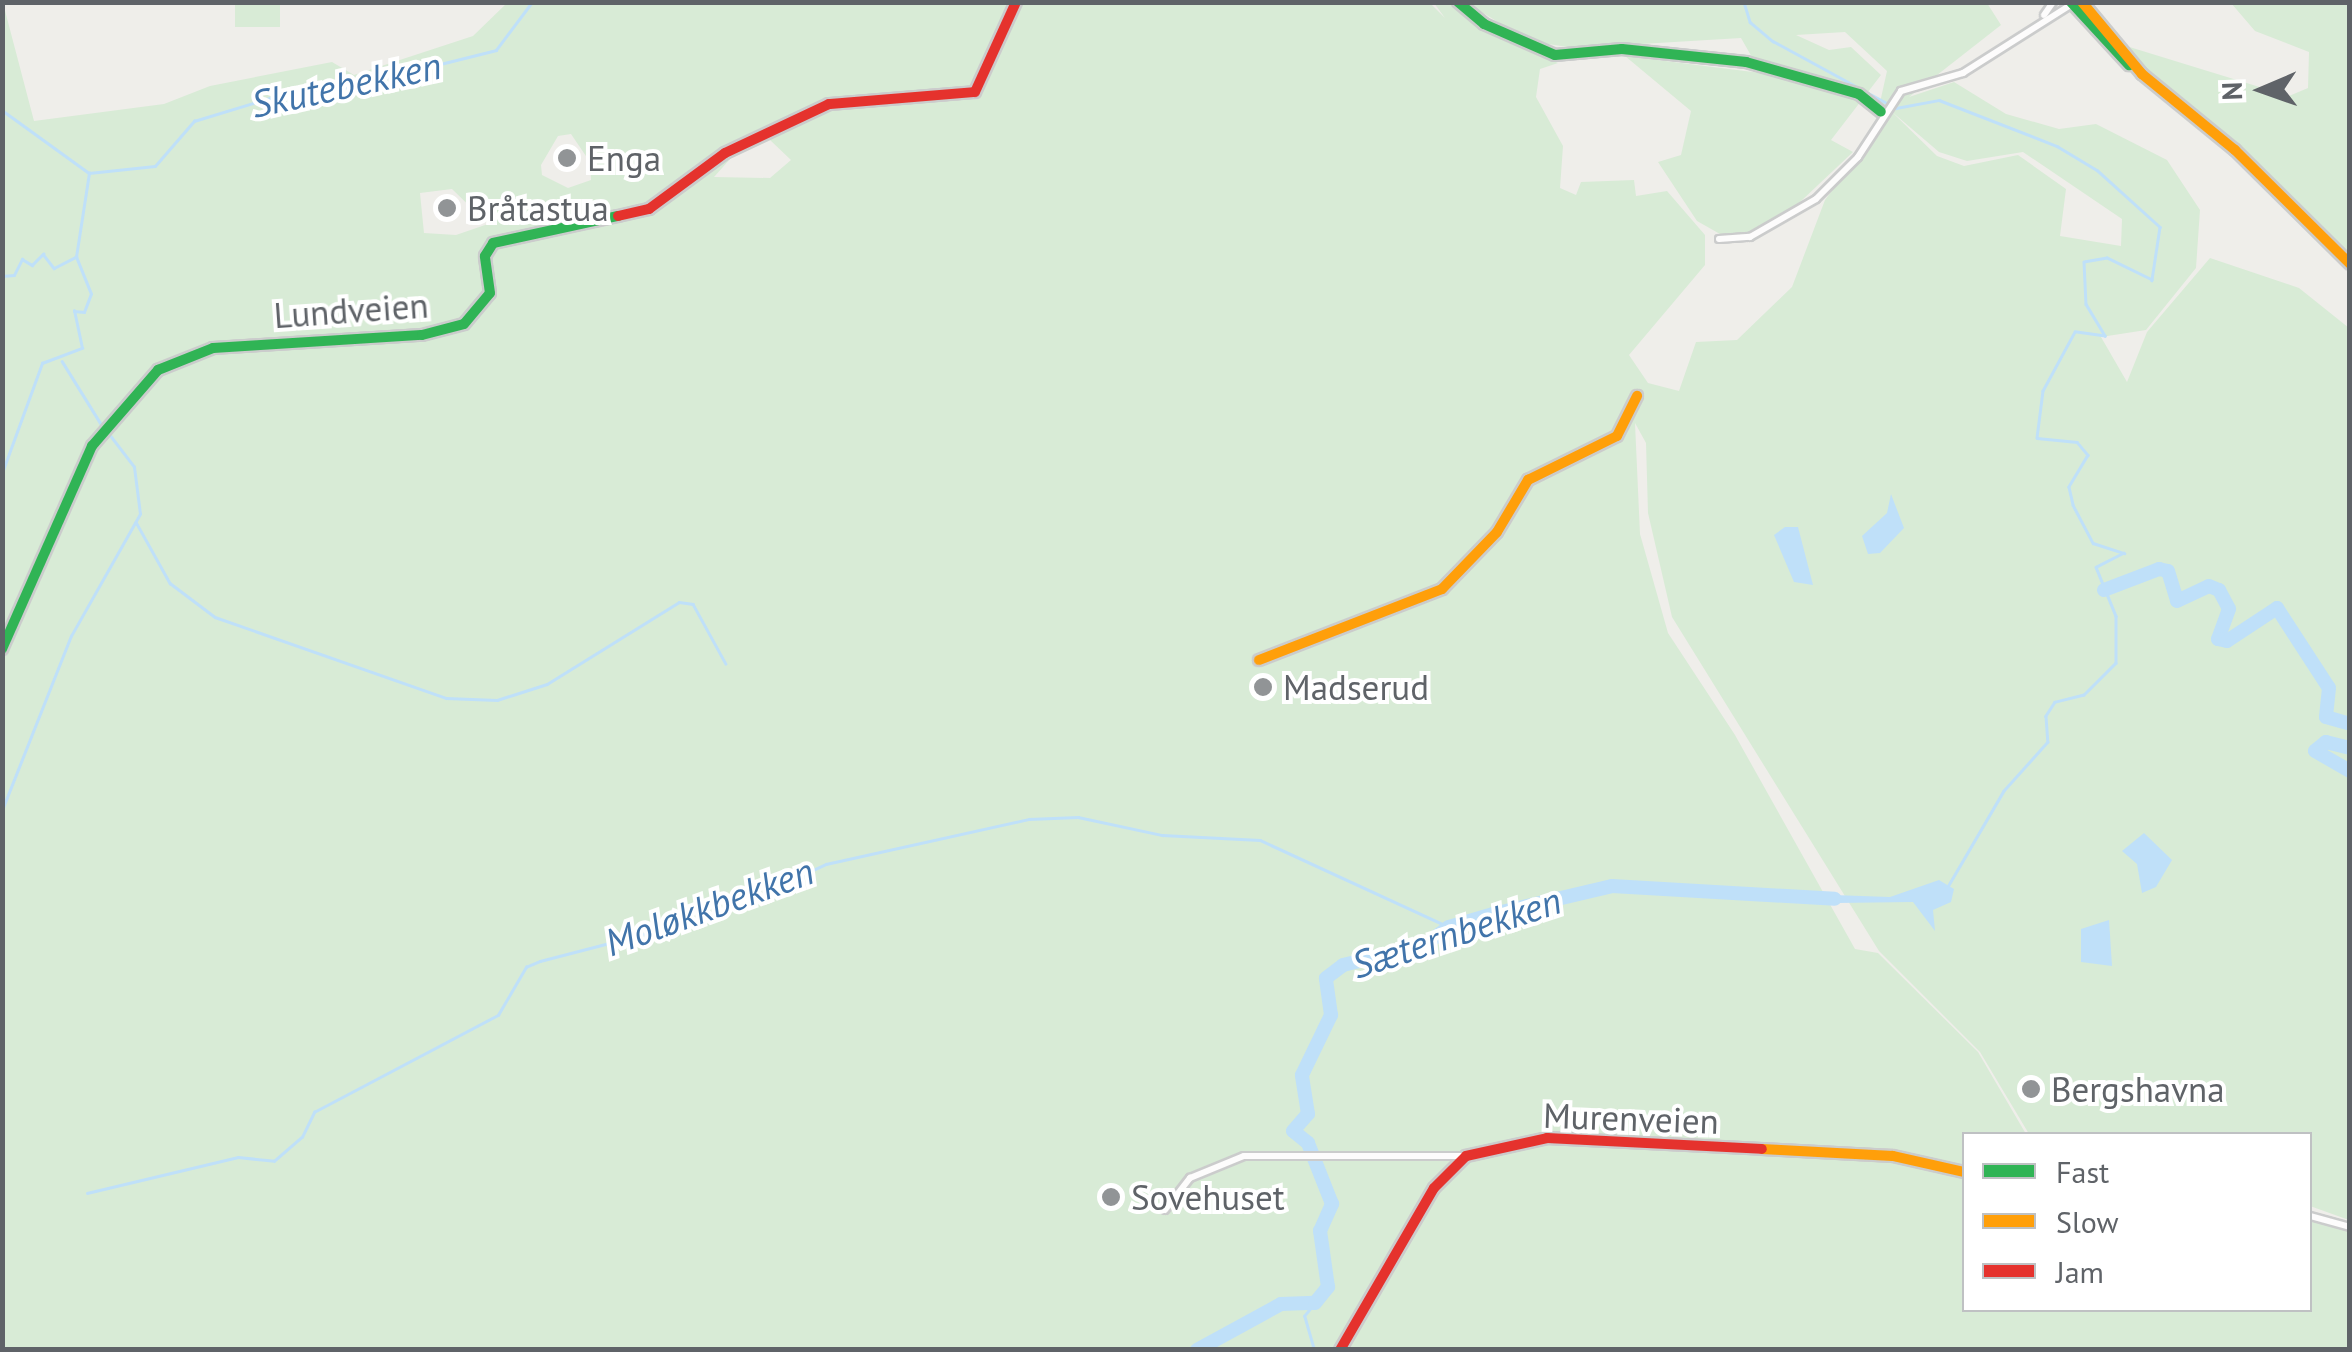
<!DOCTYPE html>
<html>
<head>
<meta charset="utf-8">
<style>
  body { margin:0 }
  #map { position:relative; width:2352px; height:1352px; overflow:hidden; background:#efeeea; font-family:"PT Sans",sans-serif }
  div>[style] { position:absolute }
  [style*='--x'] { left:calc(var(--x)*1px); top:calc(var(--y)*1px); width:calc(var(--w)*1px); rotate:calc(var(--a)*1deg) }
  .green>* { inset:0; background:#d8ebd6; transform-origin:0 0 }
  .water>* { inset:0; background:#bfe0f9 }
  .stream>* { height:2.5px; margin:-1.25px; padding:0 1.25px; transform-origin:1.25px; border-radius:1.25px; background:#bfe0f9 }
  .river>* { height:14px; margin:-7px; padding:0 7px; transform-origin:7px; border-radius:7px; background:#bfe0f9 }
  .roads { filter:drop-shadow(2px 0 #cbcccc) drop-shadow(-2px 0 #cbcccc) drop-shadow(0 2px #cbcccc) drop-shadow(0 -2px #cbcccc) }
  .street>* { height:6px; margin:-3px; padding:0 3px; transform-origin:3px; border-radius:3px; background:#fdfcfc }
  .fast>* { height:10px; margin:-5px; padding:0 5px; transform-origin:5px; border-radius:5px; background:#30b455 }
  .slow>* { height:10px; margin:-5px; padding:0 5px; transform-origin:5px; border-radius:5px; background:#ff9f0a }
  .jam>* { height:10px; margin:-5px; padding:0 5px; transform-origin:5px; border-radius:5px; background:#e5322d }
  .dots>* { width:28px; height:28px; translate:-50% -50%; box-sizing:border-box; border:5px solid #fff; border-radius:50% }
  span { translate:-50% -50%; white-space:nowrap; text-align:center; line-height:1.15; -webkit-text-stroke:8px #fff; paint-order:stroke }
  .poi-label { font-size:35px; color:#5f6368 }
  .left { translate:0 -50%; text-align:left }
  .street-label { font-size:35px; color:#5f6368 }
  .water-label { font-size:38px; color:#4174aa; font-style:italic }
  .frame { position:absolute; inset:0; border:5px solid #5f6368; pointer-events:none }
  .legend { position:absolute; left:1962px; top:1132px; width:350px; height:180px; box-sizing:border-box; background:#fff; border:2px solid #bfc1c3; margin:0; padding:12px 18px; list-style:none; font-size:30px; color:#5f6368 }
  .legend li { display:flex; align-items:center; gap:20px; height:50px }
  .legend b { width:50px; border:2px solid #bfc1c3 }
  .north { position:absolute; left:2212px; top:40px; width:100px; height:100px; -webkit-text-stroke:8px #fff; paint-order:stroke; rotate:268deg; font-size:28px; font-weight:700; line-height:40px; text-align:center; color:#5f6368 }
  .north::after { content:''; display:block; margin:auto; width:35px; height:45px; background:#5f6368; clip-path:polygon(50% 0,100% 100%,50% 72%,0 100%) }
</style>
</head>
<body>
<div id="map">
  <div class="green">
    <div style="clip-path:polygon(evenodd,1429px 2px,1445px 18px,1434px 3px,1451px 3px,1490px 32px,1558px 63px,1540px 69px,1536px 97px,1563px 146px,1560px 188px,1576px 195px,1581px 182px,1634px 180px,1636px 196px,1667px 191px,1705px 235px,1705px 265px,1629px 355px,1648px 383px,1679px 391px,1696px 342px,1737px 340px,1792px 287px,1825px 200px,1873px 134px,1887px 71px,1845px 32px,1796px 35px,1829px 50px,1851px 47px,1881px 75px,1831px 140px,1853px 152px,1782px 219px,1753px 233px,1720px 234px,1697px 221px,1658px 162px,1681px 155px,1691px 111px,1625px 56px,1761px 73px,1741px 38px,1574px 48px,1529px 41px,1467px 3px,1987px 3px,2001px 25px,1909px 97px,1954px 82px,2006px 114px,2059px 129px,2096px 124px,2167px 160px,2200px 210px,2196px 268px,2146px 330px,2101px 337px,2127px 382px,2147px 332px,2210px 258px,2299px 288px,2349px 328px,2349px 1220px,2310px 1206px,2310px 1134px,2029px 1134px,1980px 1052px,1879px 951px,1672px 617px,1648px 513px,1646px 443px,1635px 423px,1640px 534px,1668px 633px,1735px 735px,1855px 949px,1878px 953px,1978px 1052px,2026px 1134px,1964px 1134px,1964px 1310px,2310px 1310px,2310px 1218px,2349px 1231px,2349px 1349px,3px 1350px,3px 3px,34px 121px,164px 104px,210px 86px,332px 62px,354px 75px,473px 36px,507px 3px,1007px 3px,1002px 37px,1019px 3px,1429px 2px,1891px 111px,1939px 152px,1967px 161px,2023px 152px,2122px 219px,2121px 246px,2060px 236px,2066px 189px,2018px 155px,1964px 166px,1937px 156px,1891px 111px,1429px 2px,571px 134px,590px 162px,591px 180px,568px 188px,542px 175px,541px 165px,558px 136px,571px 134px,1429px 2px,770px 140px,791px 160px,770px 178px,714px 177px,731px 158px,770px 140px,1429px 2px,452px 189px,488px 224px,456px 235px,424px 233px,420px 193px,452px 189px)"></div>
    <div style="left:235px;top:3px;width:45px;height:24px"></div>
    <div style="clip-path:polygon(2231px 3px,2349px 3px,2349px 260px,2123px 53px,2123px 45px,2289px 96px,2308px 88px,2309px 52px,2255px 31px)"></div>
  </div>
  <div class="water">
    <div style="clip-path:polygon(1891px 494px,1904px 528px,1880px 553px,1868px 554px,1862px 536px,1887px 513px)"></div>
    <div style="clip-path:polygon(1785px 527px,1798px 527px,1813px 585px,1794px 582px,1774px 535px)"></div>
    <div style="clip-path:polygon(2144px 833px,2172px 860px,2156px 887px,2142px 893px,2137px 864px,2122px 851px)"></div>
    <div style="clip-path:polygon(1939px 880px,1954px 889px,1951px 902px,1933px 910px,1935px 931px,1913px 902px,1837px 903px,1833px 895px,1890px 897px)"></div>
    <div style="clip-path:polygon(2109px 920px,2112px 966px,2081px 962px,2081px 929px)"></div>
  </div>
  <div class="stream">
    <div style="--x:1744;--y:2;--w:21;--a:73"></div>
    <div style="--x:1750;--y:22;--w:30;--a:40"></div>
    <div style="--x:1773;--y:41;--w:140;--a:28.6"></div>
    <div style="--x:1896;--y:108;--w:44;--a:-10.5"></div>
    <div style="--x:1939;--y:100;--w:127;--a:21.3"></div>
    <div style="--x:2057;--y:146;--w:47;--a:31"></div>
    <div style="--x:2097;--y:170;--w:85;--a:42.1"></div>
    <div style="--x:2160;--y:227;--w:54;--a:98.6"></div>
    <div style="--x:2152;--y:280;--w:50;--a:-153.9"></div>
    <div style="--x:2107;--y:258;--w:23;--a:170"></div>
    <div style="--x:2084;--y:262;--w:42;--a:87.3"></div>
    <div style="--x:2086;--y:304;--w:37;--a:59"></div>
    <div style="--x:2105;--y:336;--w:30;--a:-172"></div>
    <div style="--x:2075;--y:332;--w:67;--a:118.5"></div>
    <div style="--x:2043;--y:391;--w:47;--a:97.3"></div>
    <div style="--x:2037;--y:438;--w:40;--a:5.7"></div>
    <div style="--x:2077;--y:442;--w:17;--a:50"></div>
    <div style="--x:2088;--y:455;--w:37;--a:121"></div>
    <div style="--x:2069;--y:487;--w:18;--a:77"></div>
    <div style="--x:2073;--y:505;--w:43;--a:62.2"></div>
    <div style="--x:2093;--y:543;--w:33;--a:18"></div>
    <div style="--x:2124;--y:553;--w:31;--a:153"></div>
    <div style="--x:2096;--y:567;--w:53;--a:67.8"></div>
    <div style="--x:2116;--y:616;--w:47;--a:90"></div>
    <div style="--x:2116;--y:663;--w:45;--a:135"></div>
    <div style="--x:2084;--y:695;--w:30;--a:166"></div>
    <div style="--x:2055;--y:702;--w:17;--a:123"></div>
    <div style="--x:2046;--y:716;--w:26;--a:86"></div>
    <div style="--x:2048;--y:742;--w:66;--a:131.9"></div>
    <div style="--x:2004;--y:791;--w:109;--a:120.3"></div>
    <div style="--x:2;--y:110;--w:107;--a:35.9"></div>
    <div style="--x:2;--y:276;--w:12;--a:-5"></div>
    <div style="--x:14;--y:275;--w:18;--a:-63"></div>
    <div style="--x:22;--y:259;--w:12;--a:31"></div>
    <div style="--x:32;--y:265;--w:16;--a:-45"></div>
    <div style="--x:43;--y:254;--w:18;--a:52"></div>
    <div style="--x:54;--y:268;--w:25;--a:-27"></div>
    <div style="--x:62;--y:361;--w:78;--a:58.2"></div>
    <div style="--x:2;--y:473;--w:117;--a:-70"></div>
    <div style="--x:42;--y:363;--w:43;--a:-20.6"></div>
    <div style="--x:82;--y:348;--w:38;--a:-102"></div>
    <div style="--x:74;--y:311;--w:10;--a:6"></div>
    <div style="--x:84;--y:312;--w:19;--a:-69"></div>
    <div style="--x:91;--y:294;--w:40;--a:-112"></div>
    <div style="--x:76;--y:257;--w:85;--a:-81.2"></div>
    <div style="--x:89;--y:173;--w:66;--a:-6.1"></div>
    <div style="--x:155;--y:166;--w:60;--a:-49.1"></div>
    <div style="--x:194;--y:121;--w:120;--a:-16.9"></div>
    <div style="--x:309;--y:86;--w:27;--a:8"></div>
    <div style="--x:336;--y:90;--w:165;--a:-14"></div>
    <div style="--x:496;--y:50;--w:60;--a:-53.1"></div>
    <div style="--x:136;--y:522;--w:70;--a:60.9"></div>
    <div style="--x:170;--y:583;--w:56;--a:37.1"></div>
    <div style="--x:215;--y:617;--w:245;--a:19.3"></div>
    <div style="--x:446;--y:698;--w:51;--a:2.2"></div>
    <div style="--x:497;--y:700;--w:52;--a:-17.7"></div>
    <div style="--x:547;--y:684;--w:155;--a:-31.8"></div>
    <div style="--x:679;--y:602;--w:14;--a:8"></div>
    <div style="--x:693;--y:604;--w:68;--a:61.2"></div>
    <div style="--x:2;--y:810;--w:187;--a:-68.4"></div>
    <div style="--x:71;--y:636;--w:140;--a:-60.5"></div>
    <div style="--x:140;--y:514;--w:47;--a:-97.3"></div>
    <div style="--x:134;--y:467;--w:43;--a:-127.4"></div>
    <div style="--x:87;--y:1193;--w:155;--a:-13.4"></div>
    <div style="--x:238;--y:1157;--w:36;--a:6"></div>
    <div style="--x:274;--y:1161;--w:37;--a:-41"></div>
    <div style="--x:302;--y:1137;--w:28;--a:-64"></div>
    <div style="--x:314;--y:1112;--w:208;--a:-27.8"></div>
    <div style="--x:498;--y:1015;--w:56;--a:-59.7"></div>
    <div style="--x:526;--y:967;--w:15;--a:-23"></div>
    <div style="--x:540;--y:961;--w:128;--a:-14.5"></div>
    <div style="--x:664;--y:929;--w:56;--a:-32.6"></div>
    <div style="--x:711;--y:899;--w:76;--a:-12.2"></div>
    <div style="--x:785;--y:883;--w:45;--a:-24.9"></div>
    <div style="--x:826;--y:864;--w:208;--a:-12.5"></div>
    <div style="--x:1029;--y:819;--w:49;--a:-2.3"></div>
    <div style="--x:1078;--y:817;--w:86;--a:12.1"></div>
    <div style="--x:1162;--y:835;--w:98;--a:2.9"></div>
    <div style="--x:1260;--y:840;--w:208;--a:24.7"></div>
    <div style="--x:1314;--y:1350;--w:35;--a:-106"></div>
    <div style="--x:1304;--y:1316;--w:17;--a:-50"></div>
  </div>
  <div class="river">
    <div style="--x:2104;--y:590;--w:59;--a:-20.9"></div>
    <div style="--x:2159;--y:569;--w:9;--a:13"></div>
    <div style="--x:2168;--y:571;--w:31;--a:73"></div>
    <div style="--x:2177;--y:601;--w:35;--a:-25"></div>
    <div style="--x:2209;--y:586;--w:11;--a:22"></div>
    <div style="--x:2219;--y:590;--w:21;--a:62"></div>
    <div style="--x:2229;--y:609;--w:32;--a:110"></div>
    <div style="--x:2218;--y:639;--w:9;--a:13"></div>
    <div style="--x:2227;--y:641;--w:60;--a:-33.4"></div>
    <div style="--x:2277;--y:608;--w:95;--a:57"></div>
    <div style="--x:2329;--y:688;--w:29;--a:96"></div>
    <div style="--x:2326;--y:717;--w:25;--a:16"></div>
    <div style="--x:2350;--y:748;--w:25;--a:-166"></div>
    <div style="--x:2326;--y:742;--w:14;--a:141"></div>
    <div style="--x:2315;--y:751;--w:40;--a:29.7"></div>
    <div style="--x:1197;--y:1350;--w:96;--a:-28.7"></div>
    <div style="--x:1281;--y:1304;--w:34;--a:-2"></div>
    <div style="--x:1315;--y:1303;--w:21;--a:-51"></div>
    <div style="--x:1328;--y:1287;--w:57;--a:-98.1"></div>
    <div style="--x:1320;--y:1231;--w:30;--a:-66"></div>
    <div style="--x:1332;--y:1204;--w:66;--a:-111.5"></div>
    <div style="--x:1308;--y:1143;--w:19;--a:-141"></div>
    <div style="--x:1293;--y:1131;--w:23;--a:-49"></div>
    <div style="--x:1308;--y:1114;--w:39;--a:-99"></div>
    <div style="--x:1302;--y:1075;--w:67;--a:-64.2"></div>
    <div style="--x:1331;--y:1015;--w:37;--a:-98"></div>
    <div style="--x:1326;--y:978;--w:21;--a:-37"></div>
    <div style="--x:1343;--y:965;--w:84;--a:-13.7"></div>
    <div style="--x:1425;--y:945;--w:30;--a:-37"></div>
    <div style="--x:1449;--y:927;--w:46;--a:-16.5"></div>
    <div style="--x:1493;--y:914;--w:122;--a:-13.2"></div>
    <div style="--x:1612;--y:886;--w:223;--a:3.3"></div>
  </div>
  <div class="roads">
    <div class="street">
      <div style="--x:2044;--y:15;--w:16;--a:-55"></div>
      <div style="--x:1719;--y:239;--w:31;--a:-4"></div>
      <div style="--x:1750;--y:237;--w:76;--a:-29.9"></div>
      <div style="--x:1816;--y:199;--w:59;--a:-45"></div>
      <div style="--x:1858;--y:157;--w:79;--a:-56.9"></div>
      <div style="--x:1901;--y:91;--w:65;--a:-16.2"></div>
      <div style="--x:1963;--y:73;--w:129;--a:-32.3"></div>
      <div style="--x:1165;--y:1210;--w:41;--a:-52"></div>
      <div style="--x:1190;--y:1178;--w:58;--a:-22.2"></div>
      <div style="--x:1244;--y:1156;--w:221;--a:0"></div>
      <div style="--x:2310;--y:1216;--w:41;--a:15.4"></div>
    </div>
    <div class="fast">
      <div style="--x:1458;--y:2;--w:34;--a:40"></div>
      <div style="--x:1484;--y:24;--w:77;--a:23.6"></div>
      <div style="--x:1555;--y:55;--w:67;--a:-5.1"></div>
      <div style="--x:1622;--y:49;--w:125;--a:6"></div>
      <div style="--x:1746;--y:62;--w:117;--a:15.8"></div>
      <div style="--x:1859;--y:94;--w:28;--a:39"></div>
      <div style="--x:2071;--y:2;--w:86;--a:47.4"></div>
      <div style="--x:2;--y:649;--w:222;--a:-66.1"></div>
      <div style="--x:92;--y:446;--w:101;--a:-49"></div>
      <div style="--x:158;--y:370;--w:59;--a:-21.8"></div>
      <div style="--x:213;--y:348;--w:209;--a:-3.6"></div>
      <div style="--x:422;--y:335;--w:43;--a:-14.7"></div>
      <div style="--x:464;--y:324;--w:40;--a:-50"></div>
      <div style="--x:490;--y:293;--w:37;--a:-98"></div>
      <div style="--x:485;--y:256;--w:15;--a:-58"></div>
      <div style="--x:493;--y:243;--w:128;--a:-12.2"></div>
    </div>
    <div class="slow">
      <div style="--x:2082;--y:2;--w:94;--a:50.2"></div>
      <div style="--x:2142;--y:74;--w:120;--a:39.3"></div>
      <div style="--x:2235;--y:150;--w:162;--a:44.7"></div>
      <div style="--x:1259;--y:660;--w:196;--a:-21.2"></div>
      <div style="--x:1442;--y:589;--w:79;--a:-46"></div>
      <div style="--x:1497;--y:532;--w:61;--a:-59.2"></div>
      <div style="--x:1528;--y:480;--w:99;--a:-26.3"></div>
      <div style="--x:1617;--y:436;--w:45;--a:-63.4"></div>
      <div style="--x:1762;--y:1149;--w:131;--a:3.1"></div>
      <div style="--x:1893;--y:1156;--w:73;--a:12.7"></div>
    </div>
    <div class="jam">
      <div style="--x:618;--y:216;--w:32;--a:-13"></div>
      <div style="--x:649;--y:209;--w:94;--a:-36.4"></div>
      <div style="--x:725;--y:153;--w:115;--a:-25.2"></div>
      <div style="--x:829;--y:104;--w:146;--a:-4.7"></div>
      <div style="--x:975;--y:92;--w:99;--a:-65.5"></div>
      <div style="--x:1340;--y:1350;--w:187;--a:-59.9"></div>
      <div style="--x:1434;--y:1188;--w:45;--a:-45"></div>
      <div style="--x:1466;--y:1156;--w:83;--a:-12.5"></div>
      <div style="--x:1547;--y:1138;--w:215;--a:2.9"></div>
    </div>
  </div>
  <div class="dots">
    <div style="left:567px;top:158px;background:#919496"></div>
    <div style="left:447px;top:208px;background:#919496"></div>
    <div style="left:1263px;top:687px;background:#919496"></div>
    <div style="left:2031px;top:1089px;background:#919496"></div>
    <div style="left:1111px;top:1197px;background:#919496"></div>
  </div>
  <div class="poi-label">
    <span class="left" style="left:587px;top:158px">Enga</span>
    <span class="left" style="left:467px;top:208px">Bråtastua</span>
    <span class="left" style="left:1283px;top:687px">Madserud</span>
    <span class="left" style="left:2051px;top:1089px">Bergshavna</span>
    <span class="left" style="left:1131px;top:1197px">Sovehuset</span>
  </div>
  <div class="street-label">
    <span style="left:351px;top:310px;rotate:-4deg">Lundveien</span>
    <span style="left:1631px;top:1118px;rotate:2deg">Murenveien</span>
  </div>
  <div class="water-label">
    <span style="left:346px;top:84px;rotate:-12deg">Skutebekken</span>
    <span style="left:709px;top:906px;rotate:-20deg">Moløkkbekken</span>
    <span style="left:1456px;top:932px;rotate:-18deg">Sæternbekken</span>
  </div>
  <div class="frame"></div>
  <ul class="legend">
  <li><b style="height:12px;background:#30b455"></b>Fast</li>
  <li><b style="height:12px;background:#ff9f0a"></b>Slow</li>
  <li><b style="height:12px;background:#e5322d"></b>Jam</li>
  </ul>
  <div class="north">N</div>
</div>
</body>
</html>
